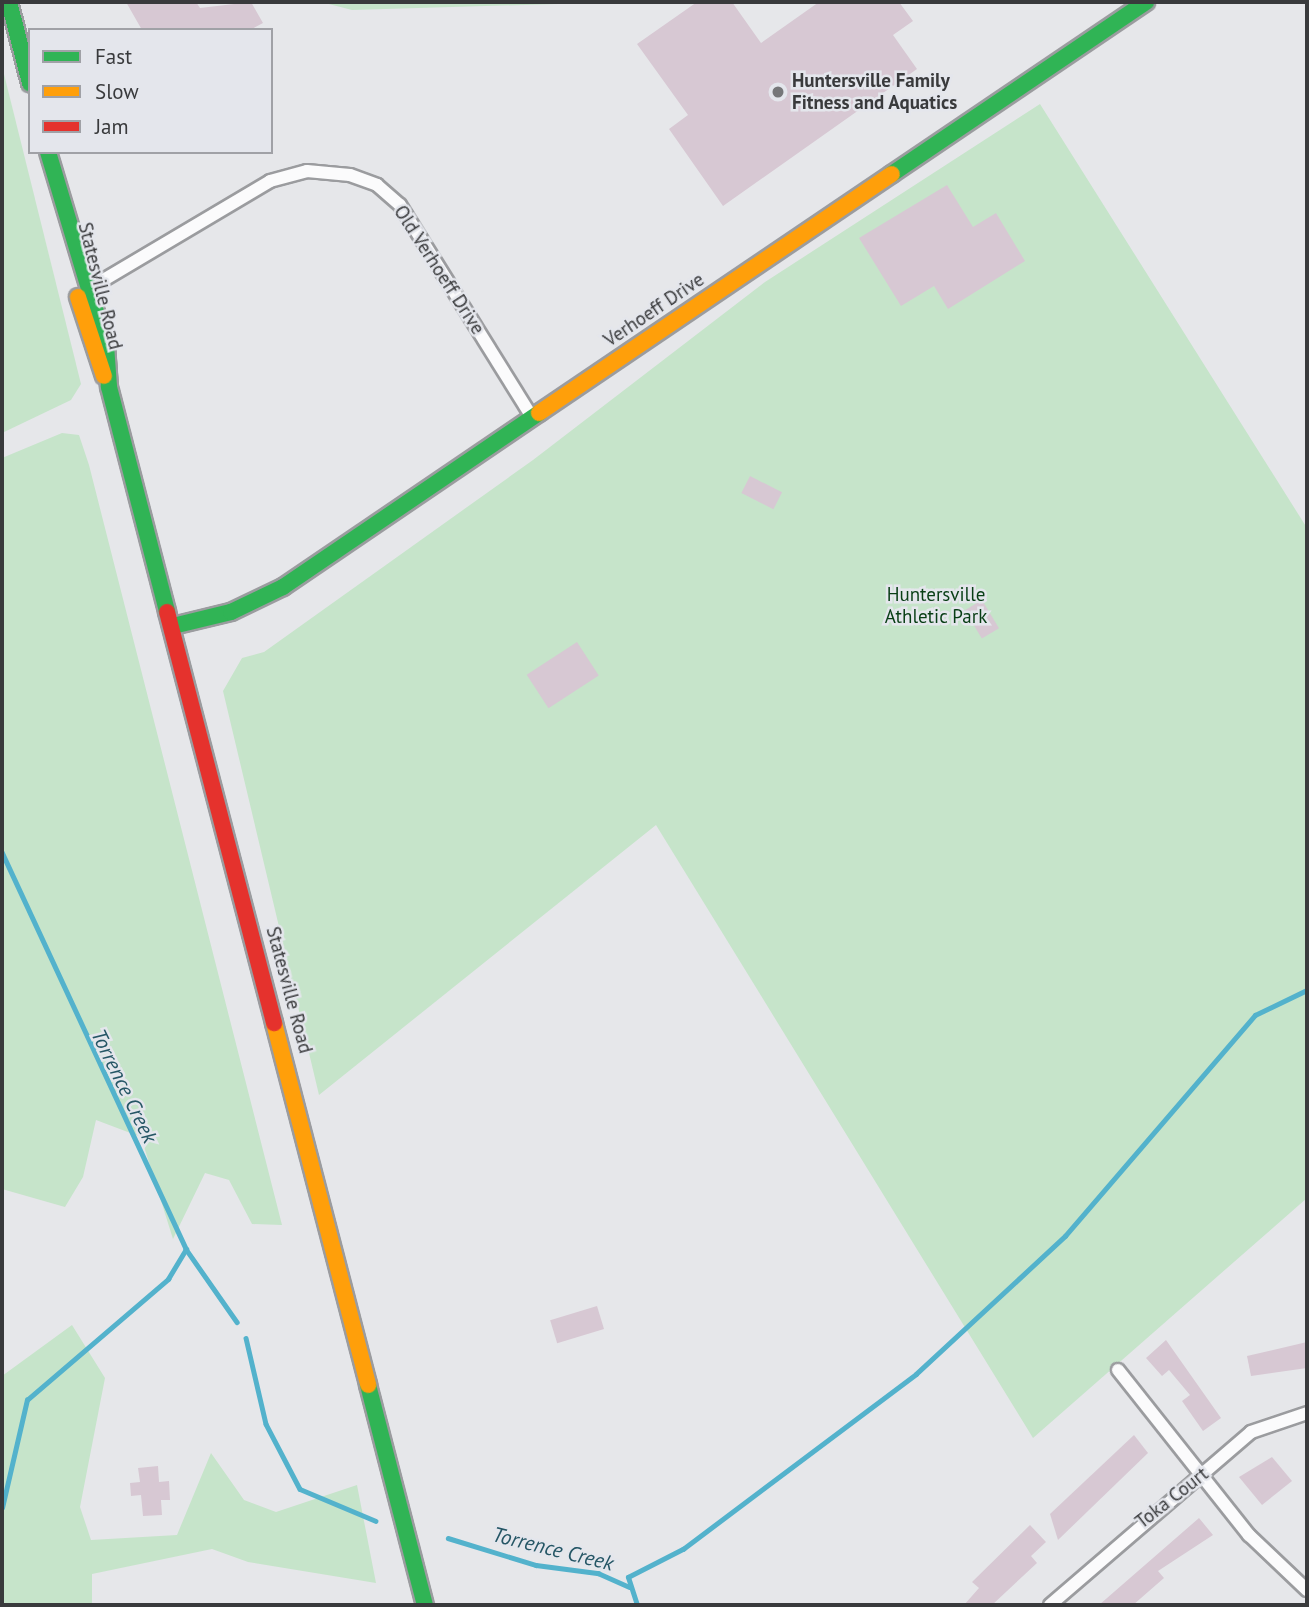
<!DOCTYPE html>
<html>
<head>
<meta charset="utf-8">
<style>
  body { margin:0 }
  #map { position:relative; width:1309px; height:1607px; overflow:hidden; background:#e6e7ea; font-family:"PT Sans",sans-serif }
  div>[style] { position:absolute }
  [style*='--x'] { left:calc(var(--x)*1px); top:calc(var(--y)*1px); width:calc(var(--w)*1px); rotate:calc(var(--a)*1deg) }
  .green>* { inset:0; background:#c6e4ca }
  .stream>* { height:4.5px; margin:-2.25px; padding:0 2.25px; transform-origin:2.25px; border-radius:2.25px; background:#53b2cc }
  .building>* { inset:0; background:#d7c8d3; transform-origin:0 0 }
  .roads { filter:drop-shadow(2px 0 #9b9c9f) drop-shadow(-2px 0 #9b9c9f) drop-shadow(0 2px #9b9c9f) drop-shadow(0 -2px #9b9c9f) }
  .street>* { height:12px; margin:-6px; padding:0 6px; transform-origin:6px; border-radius:6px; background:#fbfbfc }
  .fast>* { height:16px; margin:-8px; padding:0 8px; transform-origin:8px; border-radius:8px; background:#30b455 }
  .slow>* { height:16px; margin:-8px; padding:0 8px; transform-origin:8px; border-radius:8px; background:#ff9f0a }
  .jam>* { height:16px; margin:-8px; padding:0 8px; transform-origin:8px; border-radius:8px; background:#e5322d }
  .dots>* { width:19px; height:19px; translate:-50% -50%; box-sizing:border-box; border:4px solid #e4e6ec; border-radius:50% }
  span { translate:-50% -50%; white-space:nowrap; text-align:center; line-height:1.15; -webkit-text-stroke:5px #e4e6ec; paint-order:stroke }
  .poi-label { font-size:19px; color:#393a3c; font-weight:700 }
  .left { translate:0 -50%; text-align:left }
  .street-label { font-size:19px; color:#393a3c }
  .park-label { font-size:19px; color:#083e15 }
  .water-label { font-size:21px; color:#255665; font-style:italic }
  .frame { position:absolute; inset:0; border:4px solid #393a3c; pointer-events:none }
  .legend { position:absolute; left:28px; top:28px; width:245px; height:126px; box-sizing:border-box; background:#e4e6ec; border:2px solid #a0a1a6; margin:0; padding:9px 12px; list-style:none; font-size:21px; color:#393a3c }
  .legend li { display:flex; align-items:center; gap:14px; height:35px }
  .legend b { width:35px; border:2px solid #a0a1a6 }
</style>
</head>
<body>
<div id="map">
  <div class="green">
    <div style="clip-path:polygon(321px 2px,624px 2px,352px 10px)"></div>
    <div style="clip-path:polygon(2px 66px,81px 384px,71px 400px,2px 433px)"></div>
    <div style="clip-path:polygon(1040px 104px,1307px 528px,1307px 1198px,1033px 1438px,656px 825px,319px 1095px,223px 691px,242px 658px,264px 652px,533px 460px,765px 282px)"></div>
    <div style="clip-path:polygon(62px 433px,79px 435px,89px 465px,282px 1225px,252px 1224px,229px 1180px,205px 1173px,173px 1239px,141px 1137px,96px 1120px,83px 1177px,65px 1207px,2px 1189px,2px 458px)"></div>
    <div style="clip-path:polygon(72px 1325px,105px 1378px,80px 1507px,91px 1540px,177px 1535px,211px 1453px,244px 1500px,276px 1512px,357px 1485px,376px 1583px,248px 1562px,212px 1549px,92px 1574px,92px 1605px,2px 1605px,2px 1376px)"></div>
  </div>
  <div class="stream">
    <div style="--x:2;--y:852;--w:438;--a:65.1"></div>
    <div style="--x:186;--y:1249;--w:89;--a:55.1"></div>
    <div style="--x:246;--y:1338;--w:88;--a:76.9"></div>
    <div style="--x:266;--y:1424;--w:73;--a:62.4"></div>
    <div style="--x:300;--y:1489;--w:82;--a:22.8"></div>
    <div style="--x:2;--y:1508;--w:111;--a:-77"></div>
    <div style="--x:27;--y:1400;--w:186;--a:-40.6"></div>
    <div style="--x:168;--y:1279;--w:35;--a:-59"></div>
    <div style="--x:448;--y:1538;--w:92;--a:17.1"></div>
    <div style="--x:536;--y:1565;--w:63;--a:7.4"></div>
    <div style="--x:598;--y:1573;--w:34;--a:24"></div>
    <div style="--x:637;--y:1605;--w:29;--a:-108"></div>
    <div style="--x:628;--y:1577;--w:62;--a:-27"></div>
    <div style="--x:683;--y:1549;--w:291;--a:-36.9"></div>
    <div style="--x:916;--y:1374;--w:203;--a:-42.8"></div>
    <div style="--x:1065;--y:1236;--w:291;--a:-49.3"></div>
    <div style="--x:1255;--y:1015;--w:58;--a:-25.7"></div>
  </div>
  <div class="building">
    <div style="clip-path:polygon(126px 2px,196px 2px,200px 8px,251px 2px,263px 23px,250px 30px,142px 30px)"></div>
    <div style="clip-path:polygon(697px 2px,732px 2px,761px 43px,819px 2px,899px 2px,913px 21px,893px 35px,917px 69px,723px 206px,669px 129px,688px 115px,637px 44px)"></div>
    <div style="clip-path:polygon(947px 185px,973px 227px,996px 213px,1025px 261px,948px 309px,934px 286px,901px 306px,859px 238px)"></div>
    <div style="left:750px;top:476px;width:36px;height:19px;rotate:27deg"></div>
    <div style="left:982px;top:600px;width:33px;height:20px;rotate:59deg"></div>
    <div style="left:577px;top:642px;width:40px;height:60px;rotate:57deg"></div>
    <div style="left:597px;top:1306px;width:24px;height:49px;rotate:73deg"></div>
    <div style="clip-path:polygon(1166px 1340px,1221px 1418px,1203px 1431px,1182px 1401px,1190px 1395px,1169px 1370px,1162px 1376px,1146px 1358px)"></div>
    <div style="clip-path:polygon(1307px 1342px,1307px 1368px,1251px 1376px,1247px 1356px)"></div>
    <div style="clip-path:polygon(1134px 1435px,1148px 1453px,1058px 1540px,1050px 1514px)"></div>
    <div style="clip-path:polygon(1272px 1457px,1292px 1481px,1262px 1505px,1239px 1477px)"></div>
    <div style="clip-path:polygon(158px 1466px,159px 1482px,169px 1481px,170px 1500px,161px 1500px,162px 1515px,143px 1516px,141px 1495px,131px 1496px,130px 1483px,140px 1482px,138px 1468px)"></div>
    <div style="clip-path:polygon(1199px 1518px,1213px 1535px,1158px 1571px,1164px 1578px,1133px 1605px,1099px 1605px)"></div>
    <div style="clip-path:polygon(1030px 1525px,1046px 1542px,1031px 1556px,1037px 1563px,992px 1605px,964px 1605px,979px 1588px,972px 1582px)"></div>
  </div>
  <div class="roads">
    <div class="street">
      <div style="--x:90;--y:288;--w:209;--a:-30.7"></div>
      <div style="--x:270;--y:181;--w:38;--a:-15"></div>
      <div style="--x:307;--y:171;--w:43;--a:5.3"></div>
      <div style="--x:350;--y:175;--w:29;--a:20"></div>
      <div style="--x:377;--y:185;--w:30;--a:41"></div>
      <div style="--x:400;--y:205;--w:250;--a:58.1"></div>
      <div style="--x:1118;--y:1370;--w:211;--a:51.6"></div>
      <div style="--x:1249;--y:1535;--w:80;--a:43.5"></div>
      <div style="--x:1050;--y:1605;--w:265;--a:-40.7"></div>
      <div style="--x:1251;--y:1432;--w:59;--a:-18.7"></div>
    </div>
    <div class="fast">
      <div style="--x:9;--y:2;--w:84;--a:75.5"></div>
      <div style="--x:48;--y:152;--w:202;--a:73.3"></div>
      <div style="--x:106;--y:345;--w:42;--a:85.9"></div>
      <div style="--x:109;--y:387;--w:232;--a:75.5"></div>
      <div style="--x:892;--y:174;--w:307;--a:-34.1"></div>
      <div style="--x:173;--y:626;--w:60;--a:-13.6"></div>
      <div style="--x:231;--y:612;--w:58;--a:-25.7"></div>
      <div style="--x:283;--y:587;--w:310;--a:-34.2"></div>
      <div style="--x:368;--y:1385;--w:227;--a:75.5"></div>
    </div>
    <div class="slow">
      <div style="--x:78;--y:297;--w:83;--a:71.8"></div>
      <div style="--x:539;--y:413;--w:426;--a:-34.1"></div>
      <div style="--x:274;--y:1023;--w:374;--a:75.4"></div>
    </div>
    <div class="jam">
      <div style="--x:167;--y:612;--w:425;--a:75.4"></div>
    </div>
  </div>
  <div class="dots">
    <div style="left:778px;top:92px;background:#767779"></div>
  </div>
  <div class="poi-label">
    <span class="left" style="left:792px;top:92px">Huntersville Family<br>Fitness and Aquatics</span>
  </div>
  <div class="street-label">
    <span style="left:439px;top:270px;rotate:57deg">Old Verhoeff Drive</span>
    <span style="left:100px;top:286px;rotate:76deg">Statesville Road</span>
    <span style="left:654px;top:310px;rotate:-34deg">Verhoeff Drive</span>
    <span style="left:289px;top:990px;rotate:75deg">Statesville Road</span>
    <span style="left:1172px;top:1498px;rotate:-38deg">Toka Court</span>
  </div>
  <div class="park-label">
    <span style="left:936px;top:606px">Huntersville<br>Athletic Park</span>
  </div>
  <div class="water-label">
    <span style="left:124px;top:1086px;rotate:64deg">Torrence Creek</span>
    <span style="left:553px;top:1549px;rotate:14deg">Torrence Creek</span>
  </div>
  <div class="frame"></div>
  <ul class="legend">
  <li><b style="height:9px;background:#30b455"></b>Fast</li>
  <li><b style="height:9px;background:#ff9f0a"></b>Slow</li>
  <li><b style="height:9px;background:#e5322d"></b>Jam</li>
  </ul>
</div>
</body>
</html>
